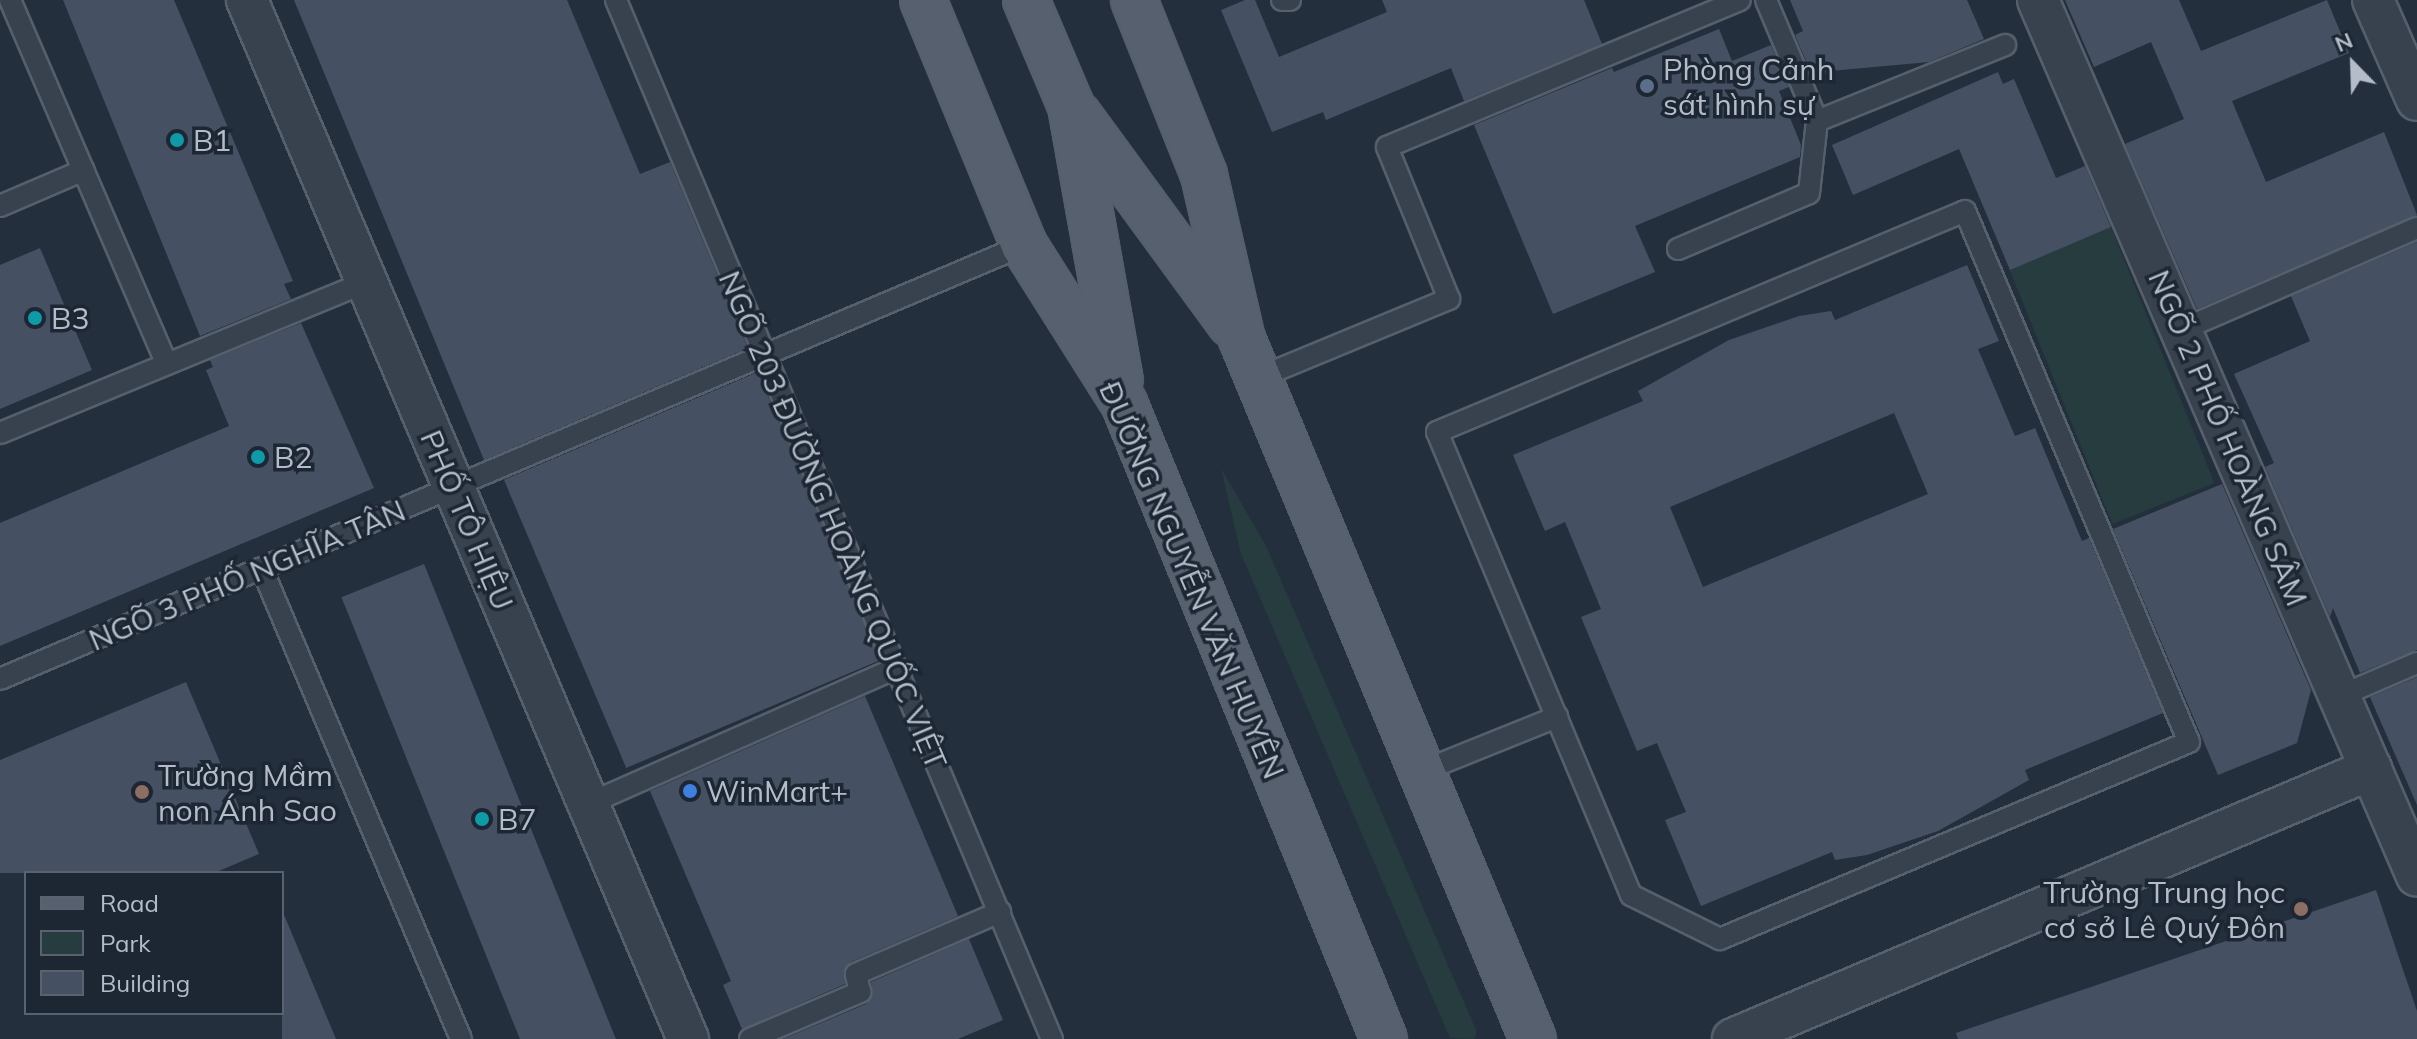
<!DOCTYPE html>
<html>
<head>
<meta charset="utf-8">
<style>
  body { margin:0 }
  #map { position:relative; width:2417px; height:1039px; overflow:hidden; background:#242f3e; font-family:Mulish,sans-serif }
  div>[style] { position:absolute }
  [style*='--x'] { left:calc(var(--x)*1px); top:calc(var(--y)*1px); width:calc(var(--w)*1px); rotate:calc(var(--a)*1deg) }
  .green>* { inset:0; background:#263c3f; transform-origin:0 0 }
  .building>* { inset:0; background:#455162; transform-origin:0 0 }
  .roads { filter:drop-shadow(2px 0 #565f6c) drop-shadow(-2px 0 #565f6c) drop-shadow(0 2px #565f6c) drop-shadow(0 -2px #565f6c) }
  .lane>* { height:20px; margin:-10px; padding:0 10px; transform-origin:10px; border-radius:10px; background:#38414e }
  .street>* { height:40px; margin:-20px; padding:0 20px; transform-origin:20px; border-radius:20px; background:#38414e }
  .primary>* { height:44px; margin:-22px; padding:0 22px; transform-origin:22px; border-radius:22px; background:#56606e }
  .dots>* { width:22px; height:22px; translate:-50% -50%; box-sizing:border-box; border:4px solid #1d2633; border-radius:50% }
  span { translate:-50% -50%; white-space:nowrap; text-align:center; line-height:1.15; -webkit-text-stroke:7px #1d2633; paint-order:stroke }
  .poi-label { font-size:30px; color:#b4bcc9 }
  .left { translate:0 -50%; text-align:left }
  .right { translate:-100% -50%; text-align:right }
  .street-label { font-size:30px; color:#b4bcc9 }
  .legend { position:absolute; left:24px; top:871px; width:260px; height:144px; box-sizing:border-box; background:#1d2633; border:2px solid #59626f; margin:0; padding:10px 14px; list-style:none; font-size:24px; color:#b4bcc9 }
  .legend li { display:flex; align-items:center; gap:16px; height:40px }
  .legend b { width:40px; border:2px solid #59626f }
  .north { position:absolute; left:2313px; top:24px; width:80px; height:80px; -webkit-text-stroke:6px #1d2633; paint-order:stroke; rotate:337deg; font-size:22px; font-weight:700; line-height:32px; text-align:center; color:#b4bcc9 }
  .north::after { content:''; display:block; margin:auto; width:28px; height:36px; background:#b4bcc9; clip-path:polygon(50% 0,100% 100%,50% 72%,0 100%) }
</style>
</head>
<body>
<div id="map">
  <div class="green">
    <div style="left:2111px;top:227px;width:276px;height:110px;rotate:68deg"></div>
    <div style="clip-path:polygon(1221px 468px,1266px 546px,1477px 1032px,1474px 1039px,1450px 1038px,1241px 554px)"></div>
  </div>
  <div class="building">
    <div style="clip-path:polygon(63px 0,174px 0,293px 281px,284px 284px,291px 299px,200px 336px)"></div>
    <div style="clip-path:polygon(294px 0,567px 0,640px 174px,670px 162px,748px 348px,484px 460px)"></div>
    <div style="clip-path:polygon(1245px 0,1255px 0,1279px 57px,1387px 12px,1382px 0,1584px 0,1602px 44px,1464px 101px,1451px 68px,1326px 120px,1323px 112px,1272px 132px,1221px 10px)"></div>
    <div style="clip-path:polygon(1790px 0,1967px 0,1984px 39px,1929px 62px,1830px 71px,1813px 77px,1795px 35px,1803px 31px)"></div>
    <div style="clip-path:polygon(2065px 0,2179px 0,2201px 51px,2327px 0,2349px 53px,2232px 101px,2266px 182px,2384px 132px,2417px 215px,2197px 309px,2125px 144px,2184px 119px,2151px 42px,2094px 67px)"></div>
    <div style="clip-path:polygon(1719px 29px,1732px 61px,1771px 45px,1789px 87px,1779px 91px,1801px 145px,1800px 157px,1635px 226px,1655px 272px,1553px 314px,1474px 125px,1612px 68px,1614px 72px)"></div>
    <div style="clip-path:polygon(1998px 72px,2003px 84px,2014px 79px,2056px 178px,2085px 166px,2111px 227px,2010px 270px,1959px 149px,1853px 195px,1832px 145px)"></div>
    <div style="clip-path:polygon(2417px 242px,2417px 650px,2360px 673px,2333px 608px,2330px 617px,2265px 467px,2274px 463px,2234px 374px,2310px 341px,2291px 296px)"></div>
    <div style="clip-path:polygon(40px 248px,92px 370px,0 409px,0 265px)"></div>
    <div style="clip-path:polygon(evenodd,1967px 265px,1999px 341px,1978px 349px,2015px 436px,2035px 428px,2082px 541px,2089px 538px,2163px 713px,2025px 770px,2029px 780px,1938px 831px,1867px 855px,1835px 860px,1832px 852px,1701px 906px,1665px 820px,1686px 812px,1657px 743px,1637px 751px,1581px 617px,1601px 609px,1565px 522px,1545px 531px,1513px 455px,1643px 401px,1638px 391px,1729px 340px,1799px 316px,1831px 311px,1835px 320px,1967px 265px,1894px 413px,1928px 494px,1703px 587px,1670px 507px,1894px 413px)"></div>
    <div style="clip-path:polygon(301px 323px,374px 488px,0 646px,0 523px,229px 426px,206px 370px,213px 367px,210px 360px)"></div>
    <div style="left:758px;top:372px;width:313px;height:276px;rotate:67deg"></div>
    <div style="clip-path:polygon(2222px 484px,2311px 690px,2297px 743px,2218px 775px,2113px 529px)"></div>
    <div style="left:424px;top:564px;width:514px;height:89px;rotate:68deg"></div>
    <div style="clip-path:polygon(2417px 677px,2417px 805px,2370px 697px)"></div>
    <div style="clip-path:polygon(186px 682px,259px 854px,214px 873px,0 873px,0 760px)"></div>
    <div style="clip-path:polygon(865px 696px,958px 916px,851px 962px,844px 970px,845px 984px,742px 1029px,723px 985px,731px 981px,650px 791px)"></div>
    <div style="clip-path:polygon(2376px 890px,2417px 1011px,2417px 1039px,1958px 1039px,1956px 1033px)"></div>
    <div style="clip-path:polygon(282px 910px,336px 1039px,282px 1039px)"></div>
    <div style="clip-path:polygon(969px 939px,1003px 1020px,958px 1039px,783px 1039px,866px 1004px,872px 996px,871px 982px)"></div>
  </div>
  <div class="roads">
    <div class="lane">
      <div style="--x:10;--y:0;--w:396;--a:66.7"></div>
      <div style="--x:616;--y:0;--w:1127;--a:67.24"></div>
      <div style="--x:1282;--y:0;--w:8;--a:0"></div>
      <div style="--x:1766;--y:0;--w:131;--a:67.1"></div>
      <div style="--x:0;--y:206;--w:91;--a:-23.2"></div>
      <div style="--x:1965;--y:211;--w:576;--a:67.13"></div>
      <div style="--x:2189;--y:742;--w:509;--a:157.22"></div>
      <div style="--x:1720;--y:939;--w:99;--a:-153.7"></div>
      <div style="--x:1631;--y:895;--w:502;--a:-112.73"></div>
      <div style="--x:1437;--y:432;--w:572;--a:-22.71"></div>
      <div style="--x:1678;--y:249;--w:142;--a:-23.1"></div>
      <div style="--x:1809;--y:193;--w:72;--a:-83.7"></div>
      <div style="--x:1817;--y:121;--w:203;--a:-22"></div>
      <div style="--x:2181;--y:330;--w:257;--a:-23.4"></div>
      <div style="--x:1258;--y:378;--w:207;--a:-22.5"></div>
      <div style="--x:1449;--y:299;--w:164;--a:-112.2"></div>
      <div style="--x:1387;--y:147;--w:382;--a:-22.6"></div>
      <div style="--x:0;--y:433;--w:396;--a:-22.4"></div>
      <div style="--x:262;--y:569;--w:510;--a:67.05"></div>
      <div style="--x:0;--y:679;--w:1112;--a:-22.97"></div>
      <div style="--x:2340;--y:696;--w:84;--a:-23.2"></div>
      <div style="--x:1420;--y:772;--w:148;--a:-21.9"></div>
      <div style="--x:588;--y:804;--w:334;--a:-23.8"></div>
      <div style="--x:750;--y:1039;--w:120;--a:-23.1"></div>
      <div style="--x:860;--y:992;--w:18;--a:-103"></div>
      <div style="--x:856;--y:974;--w:157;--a:-23.3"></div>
    </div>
    <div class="street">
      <div style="--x:247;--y:0;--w:1129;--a:67"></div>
      <div style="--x:2038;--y:0;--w:954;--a:66.6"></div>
      <div style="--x:2373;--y:0;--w:109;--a:66.3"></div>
      <div style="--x:1733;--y:1039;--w:693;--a:-22.94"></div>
    </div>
    <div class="primary">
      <div style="--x:923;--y:0;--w:265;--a:67.6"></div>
      <div style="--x:1024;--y:245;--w:187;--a:57.7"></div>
      <div style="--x:1124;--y:403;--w:687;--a:67.77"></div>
      <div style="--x:1026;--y:0;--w:115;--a:67"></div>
      <div style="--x:1071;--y:106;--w:278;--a:79.9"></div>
      <div style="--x:1134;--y:0;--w:188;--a:68.2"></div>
      <div style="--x:1204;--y:175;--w:168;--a:77"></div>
      <div style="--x:1242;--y:339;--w:758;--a:67.43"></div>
      <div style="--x:1078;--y:115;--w:259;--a:53.8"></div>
    </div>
  </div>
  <div class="dots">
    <div style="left:1647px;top:86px;background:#5c6f8a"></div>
    <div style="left:177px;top:140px;background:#0f9aa8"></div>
    <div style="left:35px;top:318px;background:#0f9aa8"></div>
    <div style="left:258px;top:457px;background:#0f9aa8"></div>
    <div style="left:690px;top:791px;background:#3f7fe0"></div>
    <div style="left:142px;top:792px;background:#8d6e63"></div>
    <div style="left:482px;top:819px;background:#0f9aa8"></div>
    <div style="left:2301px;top:909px;background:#8d6e63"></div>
  </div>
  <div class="poi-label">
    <span class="left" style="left:1663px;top:86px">Phòng Cảnh<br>sát hình sự</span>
    <span class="left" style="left:193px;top:140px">B1</span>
    <span class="left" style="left:51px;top:318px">B3</span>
    <span class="left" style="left:274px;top:457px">B2</span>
    <span class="left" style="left:158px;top:792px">Trường Mầm<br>non Ánh Sao</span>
    <span class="left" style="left:706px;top:791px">WinMart+</span>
    <span class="left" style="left:498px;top:819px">B7</span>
    <span class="right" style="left:2285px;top:909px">Trường Trung học<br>cơ sở Lê Quý Đôn</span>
  </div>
  <div class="street-label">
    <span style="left:2228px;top:438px;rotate:67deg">NGÕ 2 PHỐ HOÀNG SÂM</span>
    <span style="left:467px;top:520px;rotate:67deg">PHỐ TÔ HIỆU</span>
    <span style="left:833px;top:520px;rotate:67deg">NGÕ 203 ĐƯỜNG HOÀNG QUỐC VIỆT</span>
    <span style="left:247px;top:575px;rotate:-23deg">NGÕ 3 PHỐ NGHĨA TÂN</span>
    <span style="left:1192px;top:580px;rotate:67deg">ĐƯỜNG NGUYỄN VĂN HUYÊN</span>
  </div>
  <ul class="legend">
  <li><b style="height:10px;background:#56606e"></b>Road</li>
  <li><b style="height:22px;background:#263c3f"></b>Park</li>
  <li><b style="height:22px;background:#455162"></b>Building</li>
  </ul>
  <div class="north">N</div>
</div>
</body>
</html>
